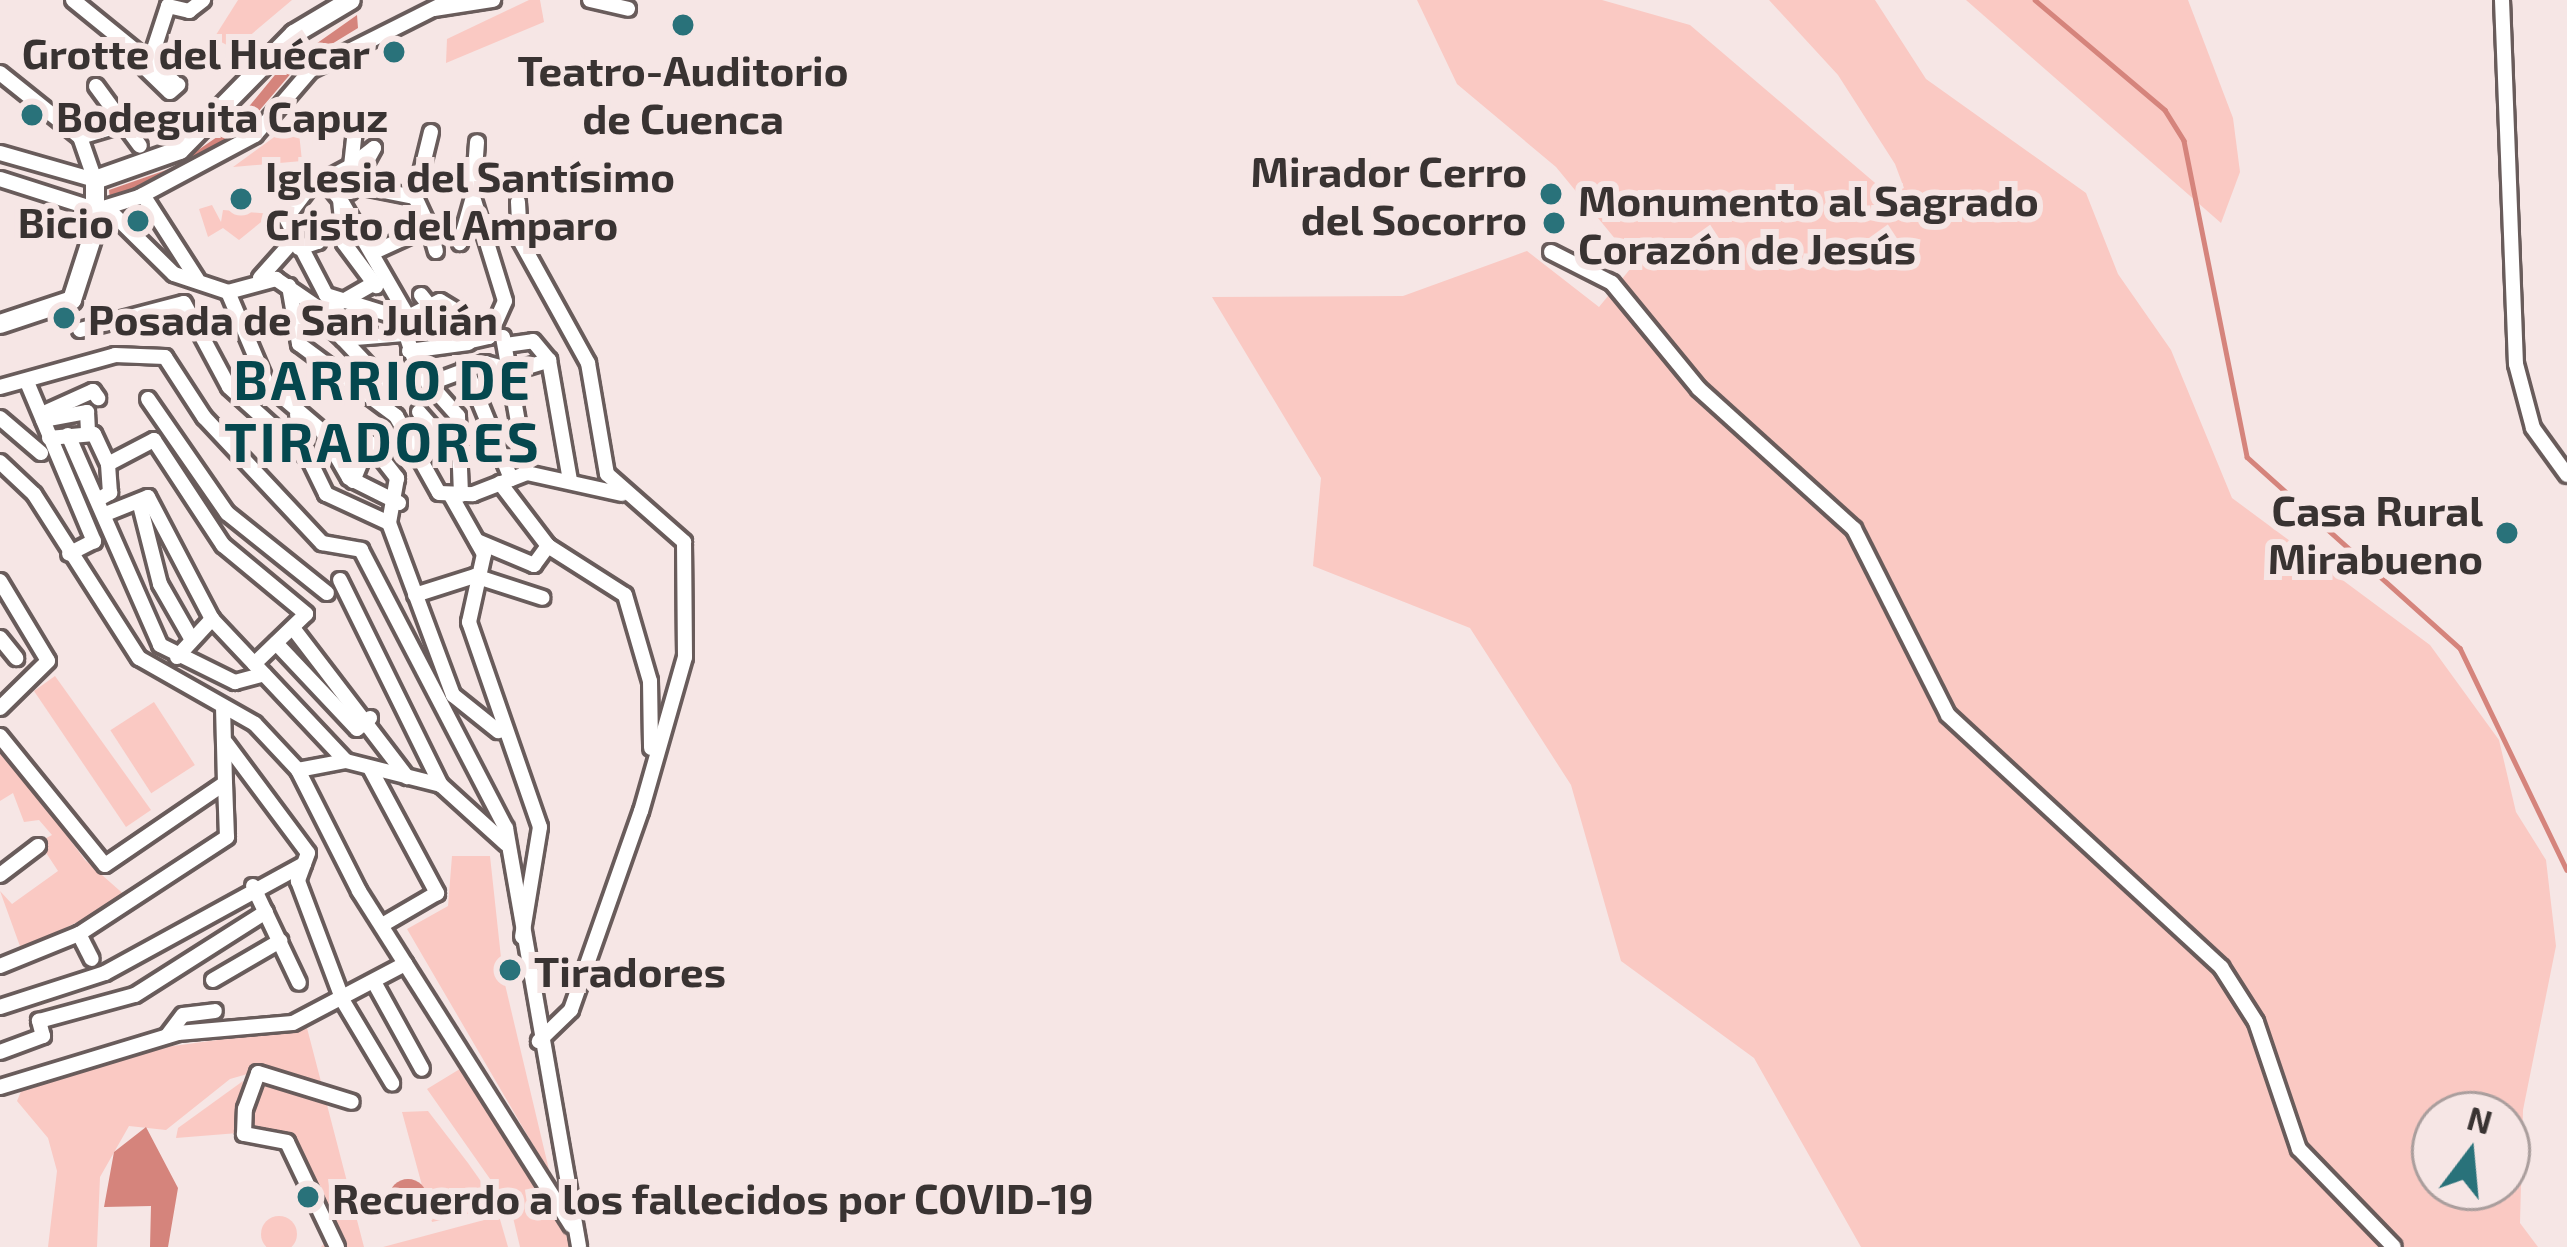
<!DOCTYPE html>
<html>
<head>
<meta charset="utf-8">
<style>
  body { margin:0 }
  #map { position:relative; width:2567px; height:1247px; overflow:hidden; background:#f6e6e5; font-family:"Exo 2",sans-serif }
  div>[style] { position:absolute }
  [style*='--x'] { left:calc(var(--x)*1px); top:calc(var(--y)*1px); width:calc(var(--w)*1px); rotate:calc(var(--a)*1deg) }
  .green>* { inset:0; background:#fac9c3; transform-origin:0 0 }
  .round { border-radius:50% }
  .water>* { inset:0; background:#d5847c }
  .stream>* { height:4.5px; margin:-2.25px; padding:0 2.25px; transform-origin:2.25px; border-radius:2.25px; background:#d5847c }
  .roads { filter:drop-shadow(3px 0 #695c5b) drop-shadow(-3px 0 #695c5b) drop-shadow(0 3px #695c5b) drop-shadow(0 -3px #695c5b) }
  .street>* { height:14px; margin:-7px; padding:0 7px; transform-origin:7px; border-radius:7px; background:#fff }
  .secondary>* { height:18px; margin:-9px; padding:0 9px; transform-origin:9px; border-radius:9px; background:#fff }
  .dots>* { width:33px; height:33px; translate:-50% -50%; box-sizing:border-box; border:6px solid #f6e6e5; border-radius:50% }
  span { translate:-50% -50%; white-space:nowrap; text-align:center; line-height:1.15; -webkit-text-stroke:12px #f6e6e5; paint-order:stroke }
  .poi-label { font-size:42px; color:#393332; font-weight:700 }
  .right { translate:-100% -50%; text-align:right }
  .left { translate:0 -50%; text-align:left }
  .district-label { font-size:54px; color:#05474e; font-weight:700; letter-spacing:3px }
  .north { position:absolute; left:2411px; top:1091px; width:120px; height:120px; box-sizing:border-box; background:#f6e6e5; border:3px solid #aa9e9d; border-radius:50%; rotate:16deg; font-size:33px; font-weight:700; line-height:48px; text-align:center; color:#393332 }
  .north::after { content:''; display:block; margin:auto; width:42px; height:54px; background:#29727a; clip-path:polygon(50% 0,100% 100%,50% 72%,0 100%) }
</style>
</head>
<body>
<div id="map">
  <div class="green">
    <div style="clip-path:polygon(238px 0,292px 0,234px 49px,214px 38px)"></div>
    <div style="clip-path:polygon(529px 0,540px 0,544px 22px,446px 63px,447px 39px)"></div>
    <div style="clip-path:polygon(evenodd,1417px 0,1602px 0,1690px 25px,1888px 194px,1904px 188px,1895px 164px,1838px 75px,1769px 0,1875px 0,1926px 79px,2086px 193px,2118px 274px,2171px 350px,2232px 498px,2430px 645px,2499px 740px,2516px 812px,2546px 860px,2556px 946px,2523px 1110px,2520px 1223px,2538px 1247px,1861px 1247px,1754px 1058px,1621px 961px,1571px 785px,1470px 628px,1313px 566px,1321px 478px,1212px 297px,1403px 296px,1527px 251px,1599px 307px,1635px 263px,1556px 167px,1457px 84px,1417px 0,2435px 1115px,2507px 1115px,2507px 1187px,2435px 1187px,2435px 1115px)"></div>
    <div style="clip-path:polygon(1966px 0,2188px 0,2233px 118px,2240px 172px,2221px 223px)"></div>
    <div style="clip-path:polygon(297px 114px,302px 161px,233px 167px,288px 127px)"></div>
    <div style="clip-path:polygon(212px 205px,221px 222px,223px 210px,271px 214px,239px 240px,223px 228px,208px 237px,199px 209px)"></div>
    <div style="clip-path:polygon(55px 676px,151px 810px,126px 827px,34px 691px)"></div>
    <div style="left:154px;top:702px;width:75px;height:52px;rotate:57deg"></div>
    <div style="clip-path:polygon(0 746px,85px 860px,128px 898px,21px 949px,0 891px,12px 904px,58px 871px,39px 842px,52px 835px,39px 820px,24px 822px,13px 793px,0 801px)"></div>
    <div style="clip-path:polygon(452px 856px,490px 856px,503px 976px,550px 1174px,407px 929px,448px 906px)"></div>
    <div style="clip-path:polygon(307px 1028px,364px 1247px,321px 1247px,334px 1233px,287px 1143px,244px 1134px,265px 1069px,230px 1079px,166px 1130px,129px 1126px,100px 1177px,97px 1247px,48px 1247px,57px 1171px,48px 1138px,17px 1101px,22px 1089px,151px 1049px)"></div>
    <div style="clip-path:polygon(468px 1064px,576px 1233px,573px 1247px,520px 1247px,511px 1209px,427px 1089px)"></div>
    <div style="clip-path:polygon(243px 1081px,238px 1133px,176px 1138px,178px 1128px)"></div>
    <div style="clip-path:polygon(428px 1111px,468px 1163px,499px 1207px,432px 1222px,402px 1112px)"></div>
    <div class="round" style="left:261px;top:1216px;width:36px;height:36px"></div>
    <div style="clip-path:polygon(499px 1216px,508px 1247px,383px 1247px)"></div>
  </div>
  <div class="water">
    <div style="clip-path:polygon(357px 15px,358px 28px,299px 64px,240px 133px,110px 200px,109px 190px,172px 168px,233px 126px,279px 70px)"></div>
    <div style="clip-path:polygon(146px 1127px,178px 1188px,168px 1247px,150px 1247px,151px 1206px,104px 1207px,114px 1152px)"></div>
    <div class="round" style="left:389px;top:1179px;width:38px;height:38px"></div>
  </div>
  <div class="stream">
    <div style="--x:2035;--y:0;--w:170;--a:40.2"></div>
    <div style="--x:2165;--y:110;--w:36;--a:58"></div>
    <div style="--x:2184;--y:141;--w:322;--a:78.7"></div>
    <div style="--x:2247;--y:457;--w:286;--a:41.9"></div>
    <div style="--x:2460;--y:648;--w:246;--a:64.3"></div>
  </div>
  <div class="roads">
    <div class="street">
      <div style="--x:73;--y:0;--w:130;--a:39.1"></div>
      <div style="--x:590;--y:0;--w:39;--a:13"></div>
      <div style="--x:2502;--y:0;--w:364;--a:87.8"></div>
      <div style="--x:2516;--y:364;--w:66;--a:75.1"></div>
      <div style="--x:2533;--y:428;--w:58;--a:54.1"></div>
      <div style="--x:434;--y:9;--w:60;--a:-8.7"></div>
      <div style="--x:152;--y:55;--w:52;--a:-71.9"></div>
      <div style="--x:168;--y:6;--w:22;--a:13"></div>
      <div style="--x:189;--y:11;--w:18;--a:-38"></div>
      <div style="--x:146;--y:69;--w:33;--a:44"></div>
      <div style="--x:170;--y:92;--w:11;--a:-41"></div>
      <div style="--x:0;--y:73;--w:102;--a:38.7"></div>
      <div style="--x:80;--y:137;--w:46;--a:70.8"></div>
      <div style="--x:96;--y:86;--w:74;--a:53.7"></div>
      <div style="--x:80;--y:137;--w:46;--a:-16.5"></div>
      <div style="--x:0;--y:153;--w:99;--a:15.9"></div>
      <div style="--x:351;--y:166;--w:49;--a:151.9"></div>
      <div style="--x:308;--y:189;--w:36;--a:127"></div>
      <div style="--x:286;--y:218;--w:87;--a:62.5"></div>
      <div style="--x:326;--y:295;--w:82;--a:17.1"></div>
      <div style="--x:404;--y:319;--w:40;--a:-26.6"></div>
      <div style="--x:440;--y:301;--w:60;--a:31.3"></div>
      <div style="--x:0;--y:179;--w:102;--a:17.7"></div>
      <div style="--x:97;--y:210;--w:44;--a:-17.2"></div>
      <div style="--x:139;--y:197;--w:132;--a:-28.1"></div>
      <div style="--x:255;--y:135;--w:86;--a:-49.3"></div>
      <div style="--x:311;--y:70;--w:157;--a:-26.6"></div>
      <div style="--x:326;--y:182;--w:22;--a:51"></div>
      <div style="--x:340;--y:199;--w:44;--a:84.8"></div>
      <div style="--x:344;--y:243;--w:54;--a:53.3"></div>
      <div style="--x:353;--y:185;--w:63;--a:11"></div>
      <div style="--x:415;--y:197;--w:33;--a:65"></div>
      <div style="--x:429;--y:227;--w:60;--a:155.6"></div>
      <div style="--x:350;--y:192;--w:50;--a:-61.4"></div>
      <div style="--x:374;--y:148;--w:29;--a:142"></div>
      <div style="--x:351;--y:166;--w:45;--a:-83.7"></div>
      <div style="--x:143;--y:195;--w:100;--a:57.3"></div>
      <div style="--x:415;--y:197;--w:67;--a:-76.2"></div>
      <div style="--x:473;--y:197;--w:55;--a:-85.8"></div>
      <div style="--x:340;--y:199;--w:136;--a:60"></div>
      <div style="--x:408;--y:317;--w:67;--a:20.9"></div>
      <div style="--x:471;--y:341;--w:18;--a:-13"></div>
      <div style="--x:489;--y:337;--w:39;--a:-66"></div>
      <div style="--x:505;--y:301;--w:109;--a:-107.1"></div>
      <div style="--x:473;--y:197;--w:48;--a:105.8"></div>
      <div style="--x:518;--y:202;--w:38;--a:87"></div>
      <div style="--x:520;--y:240;--w:141;--a:61.1"></div>
      <div style="--x:588;--y:363;--w:113;--a:80.3"></div>
      <div style="--x:607;--y:474;--w:103;--a:41.4"></div>
      <div style="--x:684;--y:542;--w:115;--a:89.5"></div>
      <div style="--x:685;--y:657;--w:160;--a:105.9"></div>
      <div style="--x:641;--y:811;--w:211;--a:109.4"></div>
      <div style="--x:571;--y:1010;--w:45;--a:135.9"></div>
      <div style="--x:107;--y:208;--w:94;--a:44.6"></div>
      <div style="--x:174;--y:274;--w:57;--a:18.4"></div>
      <div style="--x:228;--y:292;--w:100;--a:67"></div>
      <div style="--x:267;--y:384;--w:72;--a:40.5"></div>
      <div style="--x:322;--y:431;--w:54;--a:60.1"></div>
      <div style="--x:349;--y:478;--w:56;--a:26.6"></div>
      <div style="--x:429;--y:227;--w:25;--a:74"></div>
      <div style="--x:299;--y:248;--w:20;--a:-18"></div>
      <div style="--x:318;--y:242;--w:11;--a:-105"></div>
      <div style="--x:1551;--y:252;--w:68;--a:26.9"></div>
      <div style="--x:1612;--y:283;--w:137;--a:50.6"></div>
      <div style="--x:1699;--y:389;--w:209;--a:42.1"></div>
      <div style="--x:1854;--y:529;--w:208;--a:63.2"></div>
      <div style="--x:1948;--y:715;--w:372;--a:42.7"></div>
      <div style="--x:2221;--y:967;--w:65;--a:57.5"></div>
      <div style="--x:2256;--y:1022;--w:134;--a:71.3"></div>
      <div style="--x:2299;--y:1149;--w:136;--a:45.9"></div>
      <div style="--x:260;--y:278;--w:50;--a:-48.3"></div>
      <div style="--x:289;--y:286;--w:59;--a:80.2"></div>
      <div style="--x:299;--y:344;--w:121;--a:36.6"></div>
      <div style="--x:396;--y:416;--w:88;--a:60.8"></div>
      <div style="--x:439;--y:493;--w:34;--a:2"></div>
      <div style="--x:473;--y:494;--w:58;--a:-21.3"></div>
      <div style="--x:527;--y:473;--w:97;--a:12.5"></div>
      <div style="--x:228;--y:292;--w:50;--a:-15.2"></div>
      <div style="--x:276;--y:279;--w:58;--a:34.5"></div>
      <div style="--x:324;--y:312;--w:54;--a:-29.9"></div>
      <div style="--x:421;--y:295;--w:48;--a:51.7"></div>
      <div style="--x:314;--y:312;--w:40;--a:43"></div>
      <div style="--x:343;--y:339;--w:61;--a:-4.7"></div>
      <div style="--x:401;--y:319;--w:55;--a:71.9"></div>
      <div style="--x:418;--y:371;--w:60;--a:48.4"></div>
      <div style="--x:458;--y:416;--w:79;--a:87.8"></div>
      <div style="--x:80;--y:330;--w:107;--a:-14.6"></div>
      <div style="--x:184;--y:303;--w:95;--a:61.8"></div>
      <div style="--x:229;--y:387;--w:108;--a:42"></div>
      <div style="--x:309;--y:459;--w:39;--a:64"></div>
      <div style="--x:326;--y:494;--w:69;--a:24.7"></div>
      <div style="--x:389;--y:523;--w:184;--a:69.6"></div>
      <div style="--x:453;--y:695;--w:58;--a:38.7"></div>
      <div style="--x:503;--y:337;--w:138;--a:80"></div>
      <div style="--x:343;--y:339;--w:48;--a:46.7"></div>
      <div style="--x:376;--y:374;--w:36;--a:72"></div>
      <div style="--x:506;--y:345;--w:27;--a:-8"></div>
      <div style="--x:533;--y:341;--w:25;--a:50"></div>
      <div style="--x:549;--y:360;--w:122;--a:80.1"></div>
      <div style="--x:409;--y:351;--w:60;--a:-7.7"></div>
      <div style="--x:465;--y:366;--w:122;--a:67.8"></div>
      <div style="--x:27;--y:382;--w:173;--a:67.2"></div>
      <div style="--x:94;--y:541;--w:28;--a:153"></div>
      <div style="--x:428;--y:384;--w:61;--a:-20.2"></div>
      <div style="--x:485;--y:363;--w:30;--a:15"></div>
      <div style="--x:514;--y:371;--w:37;--a:-17"></div>
      <div style="--x:0;--y:387;--w:119;--a:-15.5"></div>
      <div style="--x:115;--y:355;--w:50;--a:2.3"></div>
      <div style="--x:165;--y:357;--w:72;--a:57"></div>
      <div style="--x:204;--y:417;--w:173;--a:46.9"></div>
      <div style="--x:322;--y:543;--w:40;--a:10"></div>
      <div style="--x:361;--y:550;--w:314;--a:62.5"></div>
      <div style="--x:506;--y:828;--w:425;--a:80.1"></div>
      <div style="--x:148;--y:399;--w:139;--a:55.3"></div>
      <div style="--x:227;--y:513;--w:128;--a:38.7"></div>
      <div style="--x:419;--y:412;--w:29;--a:49"></div>
      <div style="--x:438;--y:434;--w:26;--a:119"></div>
      <div style="--x:42;--y:414;--w:56;--a:-24.3"></div>
      <div style="--x:93;--y:391;--w:9;--a:54"></div>
      <div style="--x:297;--y:415;--w:46;--a:74.7"></div>
      <div style="--x:0;--y:418;--w:54;--a:40.5"></div>
      <div style="--x:43;--y:420;--w:45;--a:-10.3"></div>
      <div style="--x:87;--y:412;--w:22;--a:87"></div>
      <div style="--x:68;--y:435;--w:229;--a:66.3"></div>
      <div style="--x:160;--y:645;--w:84;--a:26.3"></div>
      <div style="--x:235;--y:682;--w:30;--a:-15"></div>
      <div style="--x:49;--y:438;--w:45;--a:-5.1"></div>
      <div style="--x:94;--y:434;--w:33;--a:65"></div>
      <div style="--x:108;--y:464;--w:52;--a:-27.6"></div>
      <div style="--x:154;--y:440;--w:126;--a:56.7"></div>
      <div style="--x:223;--y:545;--w:108;--a:39.7"></div>
      <div style="--x:306;--y:614;--w:72;--a:136.1"></div>
      <div style="--x:0;--y:462;--w:47;--a:43.3"></div>
      <div style="--x:34;--y:494;--w:195;--a:57.4"></div>
      <div style="--x:139;--y:658;--w:133;--a:29.6"></div>
      <div style="--x:255;--y:724;--w:63;--a:46.9"></div>
      <div style="--x:298;--y:770;--w:136;--a:63.2"></div>
      <div style="--x:359;--y:891;--w:396;--a:57.6"></div>
      <div style="--x:353;--y:481;--w:42;--a:-67.7"></div>
      <div style="--x:369;--y:442;--w:46;--a:52.1"></div>
      <div style="--x:397;--y:478;--w:46;--a:100.1"></div>
      <div style="--x:500;--y:483;--w:79;--a:52.7"></div>
      <div style="--x:548;--y:546;--w:91;--a:32.5"></div>
      <div style="--x:625;--y:595;--w:90;--a:73.8"></div>
      <div style="--x:650;--y:681;--w:67;--a:89.1"></div>
      <div style="--x:450;--y:494;--w:69;--a:60.5"></div>
      <div style="--x:484;--y:554;--w:70;--a:102.4"></div>
      <div style="--x:469;--y:622;--w:217;--a:70.9"></div>
      <div style="--x:540;--y:827;--w:111;--a:99.3"></div>
      <div style="--x:99;--y:499;--w:13;--a:-29"></div>
      <div style="--x:110;--y:493;--w:29;--a:-94"></div>
      <div style="--x:139;--y:501;--w:86;--a:75.8"></div>
      <div style="--x:160;--y:584;--w:64;--a:60.3"></div>
      <div style="--x:108;--y:513;--w:43;--a:-21.8"></div>
      <div style="--x:148;--y:497;--w:138;--a:62.3"></div>
      <div style="--x:212;--y:619;--w:195;--a:46.7"></div>
      <div style="--x:346;--y:761;--w:98;--a:14.2"></div>
      <div style="--x:441;--y:785;--w:88;--a:42.2"></div>
      <div style="--x:477;--y:541;--w:62;--a:22.8"></div>
      <div style="--x:534;--y:565;--w:24;--a:-54"></div>
      <div style="--x:340;--y:580;--w:229;--a:63.8"></div>
      <div style="--x:0;--y:581;--w:93;--a:59"></div>
      <div style="--x:48;--y:661;--w:67;--a:135.6"></div>
      <div style="--x:415;--y:595;--w:63;--a:-17.6"></div>
      <div style="--x:475;--y:576;--w:71;--a:17.9"></div>
      <div style="--x:293;--y:628;--w:188;--a:52.6"></div>
      <div style="--x:0;--y:638;--w:26;--a:51"></div>
      <div style="--x:276;--y:643;--w:118;--a:46.7"></div>
      <div style="--x:357;--y:729;--w:17;--a:-40"></div>
      <div style="--x:177;--y:657;--w:52;--a:-47.4"></div>
      <div style="--x:0;--y:736;--w:166;--a:50.9"></div>
      <div style="--x:105;--y:865;--w:145;--a:-34.3"></div>
      <div style="--x:225;--y:783;--w:74;--a:-91.5"></div>
      <div style="--x:226;--y:743;--w:137;--a:53.3"></div>
      <div style="--x:308;--y:853;--w:30;--a:110"></div>
      <div style="--x:298;--y:881;--w:128;--a:69.4"></div>
      <div style="--x:343;--y:1001;--w:96;--a:59.1"></div>
      <div style="--x:298;--y:770;--w:49;--a:-10.6"></div>
      <div style="--x:371;--y:770;--w:140;--a:61.8"></div>
      <div style="--x:437;--y:893;--w:64;--a:149.8"></div>
      <div style="--x:0;--y:875;--w:48;--a:-37.3"></div>
      <div style="--x:253;--y:886;--w:107;--a:64.6"></div>
      <div style="--x:79;--y:934;--w:28;--a:63"></div>
      <div style="--x:0;--y:966;--w:85;--a:-22.1"></div>
      <div style="--x:79;--y:934;--w:177;--a:-33.2"></div>
      <div style="--x:227;--y:837;--w:54;--a:-92.1"></div>
      <div style="--x:213;--y:980;--w:78;--a:-30.2"></div>
      <div style="--x:374;--y:982;--w:99;--a:61.1"></div>
      <div style="--x:0;--y:1007;--w:110;--a:-17.9"></div>
      <div style="--x:105;--y:973;--w:227;--a:-28.7"></div>
      <div style="--x:167;--y:1036;--w:26;--a:-53"></div>
      <div style="--x:183;--y:1015;--w:32;--a:-7"></div>
      <div style="--x:0;--y:1052;--w:46;--a:-20.4"></div>
      <div style="--x:43;--y:1036;--w:16;--a:-105"></div>
      <div style="--x:39;--y:1021;--w:99;--a:-15.2"></div>
      <div style="--x:135;--y:995;--w:155;--a:-32.4"></div>
      <div style="--x:0;--y:1087;--w:186;--a:-16.9"></div>
      <div style="--x:178;--y:1033;--w:115;--a:-5"></div>
      <div style="--x:293;--y:1023;--w:127;--a:-27.8"></div>
      <div style="--x:337;--y:1247;--w:116;--a:-115.5"></div>
      <div style="--x:287;--y:1142;--w:44;--a:-169.5"></div>
      <div style="--x:244;--y:1134;--w:25;--a:-88"></div>
      <div style="--x:245;--y:1109;--w:38;--a:-70"></div>
      <div style="--x:258;--y:1073;--w:98;--a:17.1"></div>
    </div>
    <div class="secondary">
      <div style="--x:0;--y:324;--w:76;--a:-18.4"></div>
      <div style="--x:72;--y:300;--w:75;--a:-72.1"></div>
      <div style="--x:95;--y:229;--w:49;--a:-90"></div>
      <div style="--x:95;--y:180;--w:90;--a:-19.4"></div>
      <div style="--x:180;--y:150;--w:163;--a:-45.5"></div>
      <div style="--x:294;--y:34;--w:66;--a:-30.8"></div>
    </div>
  </div>
  <div class="dots">
    <div style="left:683px;top:25px;background:#29727a"></div>
    <div style="left:394px;top:52px;background:#29727a"></div>
    <div style="left:32px;top:115px;background:#29727a"></div>
    <div style="left:1551px;top:194px;background:#29727a"></div>
    <div style="left:241px;top:199px;background:#29727a"></div>
    <div style="left:138px;top:221px;background:#29727a"></div>
    <div style="left:1554px;top:223px;background:#29727a"></div>
    <div style="left:64px;top:318px;background:#29727a"></div>
    <div style="left:2507px;top:533px;background:#29727a"></div>
    <div style="left:510px;top:970px;background:#29727a"></div>
    <div style="left:308px;top:1197px;background:#29727a"></div>
  </div>
  <div class="poi-label">
    <span class="right" style="left:370px;top:52px">Grotte del Huécar</span>
    <span style="left:683px;top:93px">Teatro-Auditorio<br>de Cuenca</span>
    <span class="left" style="left:56px;top:115px">Bodeguita Capuz</span>
    <span class="right" style="left:1527px;top:194px">Mirador Cerro<br>del Socorro</span>
    <span class="left" style="left:265px;top:199px">Iglesia del Santísimo<br>Cristo del Amparo</span>
    <span class="left" style="left:1578px;top:223px">Monumento al Sagrado<br>Corazón de Jesús</span>
    <span class="right" style="left:114px;top:221px">Bicio</span>
    <span class="left" style="left:88px;top:318px">Posada de San Julián</span>
    <span class="right" style="left:2483px;top:533px">Casa Rural<br>Mirabueno</span>
    <span class="left" style="left:534px;top:970px">Tiradores</span>
    <span class="left" style="left:332px;top:1197px">Recuerdo a los fallecidos por COVID-19</span>
  </div>
  <div class="district-label">
    <span style="left:383px;top:410px">BARRIO DE<br>TIRADORES</span>
  </div>
  <div class="north">N</div>
</div>
</body>
</html>
